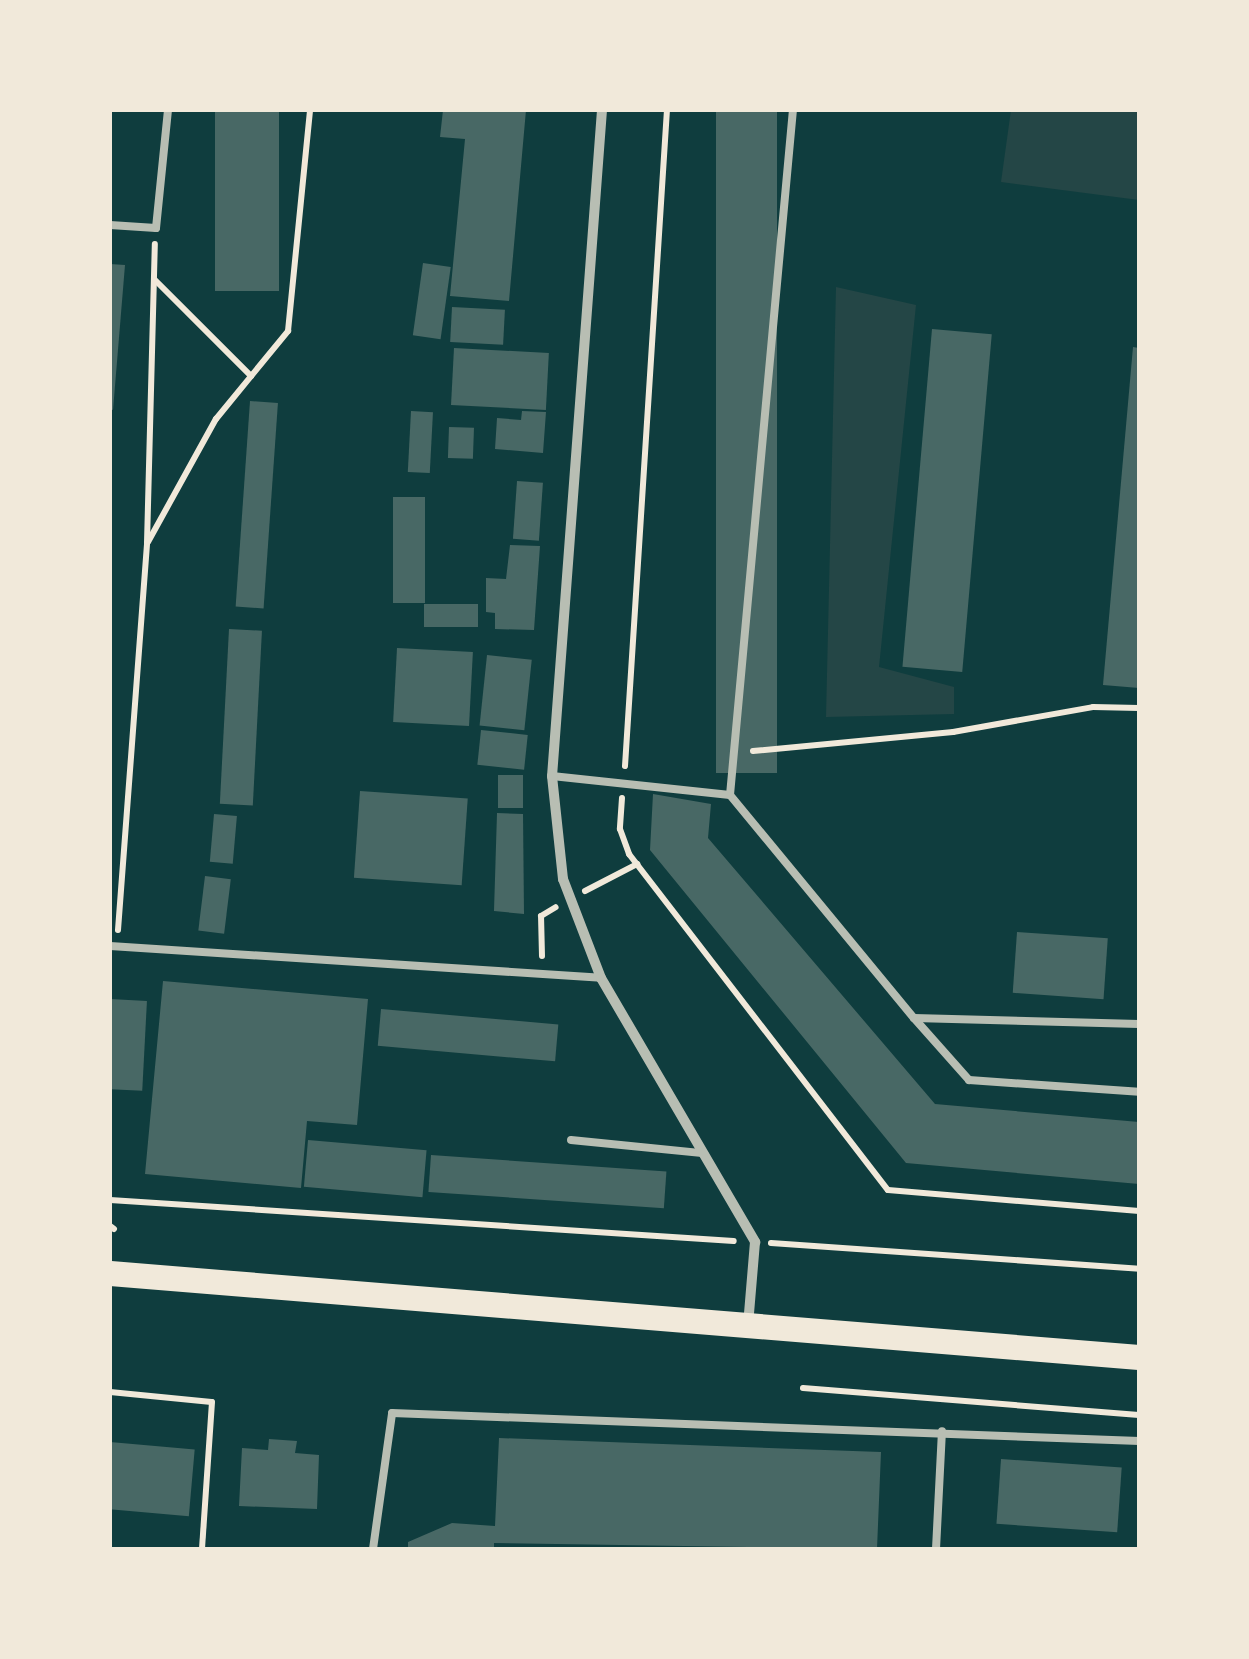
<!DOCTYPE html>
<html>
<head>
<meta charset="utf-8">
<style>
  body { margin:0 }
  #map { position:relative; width:1249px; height:1659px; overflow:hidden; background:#0f3d3e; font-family:"Work Sans",sans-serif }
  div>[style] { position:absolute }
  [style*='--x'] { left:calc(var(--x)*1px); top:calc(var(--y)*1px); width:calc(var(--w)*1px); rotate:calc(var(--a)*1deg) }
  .green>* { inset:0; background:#244646 }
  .building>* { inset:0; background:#486865; transform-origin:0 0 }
  .path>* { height:6px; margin:-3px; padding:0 3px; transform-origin:3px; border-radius:3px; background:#f1e9da }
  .service>* { height:8px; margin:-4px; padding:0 4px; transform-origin:4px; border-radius:4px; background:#b8beb3 }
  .minor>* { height:10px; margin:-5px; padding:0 5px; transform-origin:5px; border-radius:5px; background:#b8beb3 }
  .primary>* { height:25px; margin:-12.5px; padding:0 12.5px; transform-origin:12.5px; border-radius:12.5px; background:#f1e9da }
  span { translate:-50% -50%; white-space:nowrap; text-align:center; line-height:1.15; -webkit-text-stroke:9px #f1e9da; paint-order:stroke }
  .frame { position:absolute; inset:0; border:112px solid #f1e9da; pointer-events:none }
</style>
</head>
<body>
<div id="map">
  <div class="green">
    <div style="clip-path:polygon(1011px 110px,1139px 111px,1139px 200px,1001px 182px)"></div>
    <div style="clip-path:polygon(836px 287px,916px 305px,879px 667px,954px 687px,954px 714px,826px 717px)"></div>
  </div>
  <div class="building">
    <div style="left:215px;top:110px;width:64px;height:181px"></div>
    <div style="clip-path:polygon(443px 110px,526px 110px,509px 301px,450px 296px,465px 139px,440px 137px)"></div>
    <div style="left:716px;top:110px;width:61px;height:663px"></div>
    <div style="left:423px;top:263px;width:28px;height:73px;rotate:8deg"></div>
    <div style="clip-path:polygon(110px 264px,125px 265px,113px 410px,110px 409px)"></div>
    <div style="left:452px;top:307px;width:53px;height:35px;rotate:3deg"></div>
    <div style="left:932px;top:329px;width:60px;height:339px;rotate:5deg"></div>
    <div style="clip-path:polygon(1133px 347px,1139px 348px,1139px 688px,1103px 685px)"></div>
    <div style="left:454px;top:348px;width:95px;height:57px;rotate:3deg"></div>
    <div style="left:250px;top:401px;width:28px;height:206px;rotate:4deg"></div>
    <div style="left:411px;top:411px;width:22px;height:61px;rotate:3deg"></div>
    <div style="clip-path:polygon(522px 411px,546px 412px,543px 453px,495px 449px,497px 418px,521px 420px)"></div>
    <div style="left:449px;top:427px;width:25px;height:31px;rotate:2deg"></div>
    <div style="left:517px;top:481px;width:26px;height:58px;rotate:4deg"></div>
    <div style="left:393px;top:497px;width:32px;height:106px"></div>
    <div style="clip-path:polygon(510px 545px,540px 546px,534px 630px,495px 629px,495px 613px,486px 612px,486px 578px,506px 579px)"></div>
    <div style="left:424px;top:604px;width:54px;height:23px"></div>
    <div style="left:229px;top:629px;width:33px;height:175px;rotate:3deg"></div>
    <div style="left:397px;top:648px;width:76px;height:74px;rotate:3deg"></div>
    <div style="left:487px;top:655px;width:45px;height:71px;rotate:6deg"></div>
    <div style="left:481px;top:730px;width:47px;height:35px;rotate:6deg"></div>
    <div style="left:498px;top:775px;width:25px;height:33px"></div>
    <div style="left:360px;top:791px;width:108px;height:87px;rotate:4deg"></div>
    <div style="clip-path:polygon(653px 794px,711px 804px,708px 838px,935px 1104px,1139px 1122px,1139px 1184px,906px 1163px,650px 850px)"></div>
    <div style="clip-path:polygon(497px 813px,523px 814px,524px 914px,494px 911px)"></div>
    <div style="left:214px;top:814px;width:23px;height:48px;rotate:5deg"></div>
    <div style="left:205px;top:876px;width:26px;height:55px;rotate:7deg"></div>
    <div style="left:1017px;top:932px;width:91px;height:61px;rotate:4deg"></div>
    <div style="clip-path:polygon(163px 981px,368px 999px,357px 1125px,307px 1121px,301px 1188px,145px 1174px)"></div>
    <div style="left:110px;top:999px;width:37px;height:90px;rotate:3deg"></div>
    <div style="left:381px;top:1009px;width:178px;height:37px;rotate:5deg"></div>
    <div style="left:308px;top:1140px;width:119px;height:47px;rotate:5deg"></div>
    <div style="left:431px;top:1155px;width:236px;height:37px;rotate:4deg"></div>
    <div style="clip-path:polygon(499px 1438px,881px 1452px,877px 1549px,494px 1543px,494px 1549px,408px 1549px,408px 1542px,452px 1523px,495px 1526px)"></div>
    <div style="clip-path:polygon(269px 1439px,297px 1441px,295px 1453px,319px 1455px,317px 1509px,239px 1506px,242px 1448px,268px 1450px)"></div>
    <div style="left:110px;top:1442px;width:85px;height:67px;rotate:5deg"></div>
    <div style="left:1001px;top:1459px;width:121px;height:65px;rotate:4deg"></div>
  </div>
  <div class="path">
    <div style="--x:155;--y:280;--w:136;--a:45"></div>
    <div style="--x:148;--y:542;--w:141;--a:-61.1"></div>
    <div style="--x:216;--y:419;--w:114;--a:-50.7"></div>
    <div style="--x:288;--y:331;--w:222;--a:-84.3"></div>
    <div style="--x:753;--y:751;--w:201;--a:-5.4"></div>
    <div style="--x:953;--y:732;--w:142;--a:-10.1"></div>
    <div style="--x:1093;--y:707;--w:46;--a:1.2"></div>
    <div style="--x:625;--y:766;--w:657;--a:-86.34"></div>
    <div style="--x:622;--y:798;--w:31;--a:94"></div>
    <div style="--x:620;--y:829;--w:27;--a:70"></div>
    <div style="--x:629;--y:854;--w:424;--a:52.4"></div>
    <div style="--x:888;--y:1190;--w:252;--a:4.8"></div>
    <div style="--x:585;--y:891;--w:59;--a:-27.4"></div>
    <div style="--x:118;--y:930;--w:388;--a:-85.7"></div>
    <div style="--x:147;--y:543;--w:299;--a:-88.5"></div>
    <div style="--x:542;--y:956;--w:40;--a:-91.4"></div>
    <div style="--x:541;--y:916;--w:17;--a:-31"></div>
    <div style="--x:110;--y:1200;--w:625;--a:3.76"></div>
    <div style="--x:110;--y:1226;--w:5;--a:37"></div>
    <div style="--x:771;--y:1243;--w:369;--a:4"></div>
    <div style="--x:803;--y:1388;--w:337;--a:4.6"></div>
    <div style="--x:110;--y:1392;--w:102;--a:5.6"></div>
    <div style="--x:212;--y:1402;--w:147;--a:93.9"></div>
  </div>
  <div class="service">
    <div style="--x:110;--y:225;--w:46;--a:3.7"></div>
    <div style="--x:156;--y:228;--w:119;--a:-84.2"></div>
    <div style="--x:552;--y:776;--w:179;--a:6.1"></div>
    <div style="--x:730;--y:795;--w:289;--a:50.5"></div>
    <div style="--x:914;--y:1018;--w:225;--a:1.5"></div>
    <div style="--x:730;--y:795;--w:688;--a:-84.75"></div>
    <div style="--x:110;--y:946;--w:492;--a:3.7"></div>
    <div style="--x:914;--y:1018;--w:83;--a:48.4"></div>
    <div style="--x:969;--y:1080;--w:170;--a:4"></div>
    <div style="--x:571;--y:1140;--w:132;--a:5.7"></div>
    <div style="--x:373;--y:1549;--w:137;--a:-82"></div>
    <div style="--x:392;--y:1413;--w:748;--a:2.15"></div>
    <div style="--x:936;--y:1549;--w:118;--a:-87.1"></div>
  </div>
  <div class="minor">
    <div style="--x:602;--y:110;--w:668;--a:94.29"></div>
    <div style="--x:552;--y:776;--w:104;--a:83.9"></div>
    <div style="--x:563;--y:879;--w:106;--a:69"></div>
    <div style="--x:601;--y:978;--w:306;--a:59.7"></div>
    <div style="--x:755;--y:1242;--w:84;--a:94.8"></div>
  </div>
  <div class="primary">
    <div style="--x:110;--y:1273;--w:1032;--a:4.67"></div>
  </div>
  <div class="frame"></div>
</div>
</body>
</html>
